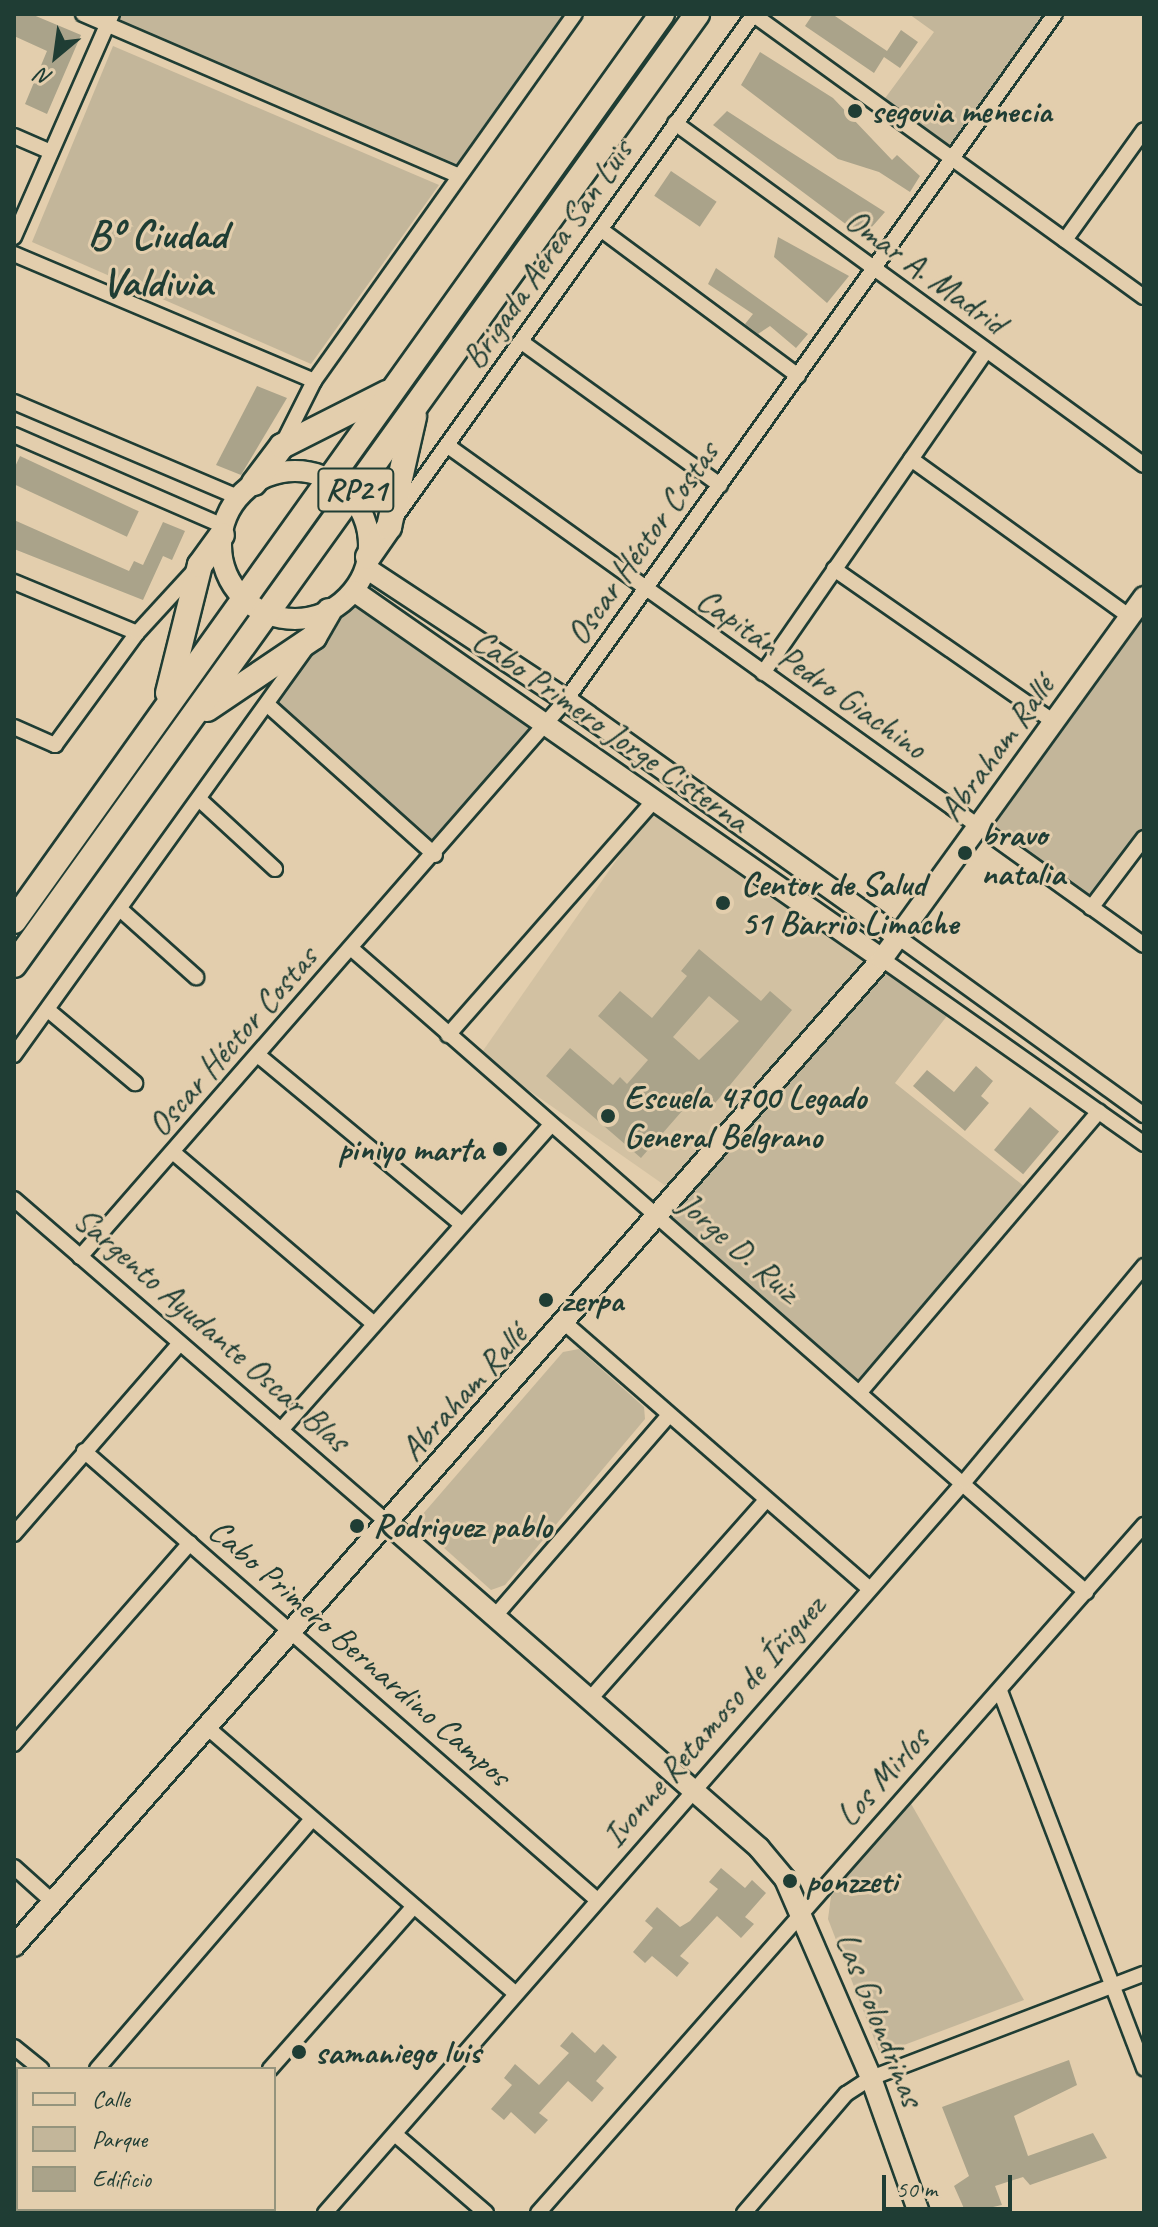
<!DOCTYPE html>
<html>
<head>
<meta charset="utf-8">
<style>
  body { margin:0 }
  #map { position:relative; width:1158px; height:2227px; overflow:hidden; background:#e3cead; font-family:Caveat,sans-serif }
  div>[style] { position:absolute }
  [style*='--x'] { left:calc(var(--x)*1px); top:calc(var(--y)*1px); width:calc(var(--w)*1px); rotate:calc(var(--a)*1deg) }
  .built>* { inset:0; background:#d2c1a2; transform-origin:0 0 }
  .green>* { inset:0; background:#c3b69a }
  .building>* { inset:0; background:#aaa38a; transform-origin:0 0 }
  .roads { filter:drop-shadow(2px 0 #1f3d34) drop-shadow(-2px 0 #1f3d34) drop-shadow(0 2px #1f3d34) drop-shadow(0 -2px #1f3d34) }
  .street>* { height:14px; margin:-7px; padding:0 7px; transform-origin:7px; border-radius:7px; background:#e3cead }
  .secondary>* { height:20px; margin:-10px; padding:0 10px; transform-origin:10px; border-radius:10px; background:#e3cead }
  .secondary>.ring { margin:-10px; padding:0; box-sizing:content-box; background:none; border:20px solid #e3cead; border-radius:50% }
  .primary>* { height:24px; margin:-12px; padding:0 12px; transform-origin:12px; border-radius:12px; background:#e3cead }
  .dots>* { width:22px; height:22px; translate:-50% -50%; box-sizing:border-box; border:4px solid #e3cead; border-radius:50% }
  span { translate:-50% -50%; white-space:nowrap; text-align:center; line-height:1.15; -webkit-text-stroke:6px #e3cead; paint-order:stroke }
  .shield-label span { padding:2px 6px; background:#e3cead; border:2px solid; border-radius:6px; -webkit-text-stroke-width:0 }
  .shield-label { font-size:32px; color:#1f3d34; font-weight:700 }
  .poi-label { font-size:34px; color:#1f3d34; font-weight:700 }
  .left { translate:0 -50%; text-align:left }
  .right { translate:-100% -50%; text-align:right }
  .street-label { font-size:34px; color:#1f3d34 }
  .district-label { font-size:42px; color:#1f3d34; font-weight:700 }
  .frame { position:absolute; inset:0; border:16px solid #1f3d34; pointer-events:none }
  .legend { position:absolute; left:16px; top:2067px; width:260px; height:144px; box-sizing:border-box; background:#e3cead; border:2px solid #95947d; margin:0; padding:10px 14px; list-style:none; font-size:24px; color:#1f3d34 }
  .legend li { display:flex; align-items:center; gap:16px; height:40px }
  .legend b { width:40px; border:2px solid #95947d }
  .north { position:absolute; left:16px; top:16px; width:80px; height:80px; -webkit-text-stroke:6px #e3cead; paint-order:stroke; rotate:209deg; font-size:22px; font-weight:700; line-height:32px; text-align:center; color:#1f3d34 }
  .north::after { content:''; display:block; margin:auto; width:28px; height:36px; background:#1f3d34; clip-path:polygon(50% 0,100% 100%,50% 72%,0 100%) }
  .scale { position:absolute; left:882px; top:2175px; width:130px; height:36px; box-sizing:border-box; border:4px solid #1f3d34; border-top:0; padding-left:10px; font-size:24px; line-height:28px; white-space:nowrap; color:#1f3d34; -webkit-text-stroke:6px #e3cead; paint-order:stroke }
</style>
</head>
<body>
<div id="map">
  <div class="built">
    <div style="left:655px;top:805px;width:270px;height:306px;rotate:35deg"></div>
  </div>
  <div class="green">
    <div style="clip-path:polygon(113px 14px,573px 14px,458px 173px,109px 23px)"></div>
    <div style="clip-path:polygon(909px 14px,1051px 14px,949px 154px,880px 105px,934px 32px)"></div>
    <div style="clip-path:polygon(113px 46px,439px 185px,311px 364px,32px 242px)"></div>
    <div style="clip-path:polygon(354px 593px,546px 726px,434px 851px,270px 705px,330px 613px)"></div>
    <div style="clip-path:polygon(1144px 598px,1144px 834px,1091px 907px,979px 828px)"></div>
    <div style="clip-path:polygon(882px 962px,950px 1012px,895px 1083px,1030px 1191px,861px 1390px,658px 1217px)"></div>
    <div style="clip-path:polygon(579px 1349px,644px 1407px,645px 1419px,505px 1585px,491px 1590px,424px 1530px,422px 1515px,563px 1352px)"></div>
    <div style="clip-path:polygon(910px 1802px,1024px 2000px,880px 2054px,828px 1919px,831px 1896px)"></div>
  </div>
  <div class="building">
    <div style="clip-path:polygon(14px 14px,31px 14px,81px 35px,47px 114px,25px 104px,47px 51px,14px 36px)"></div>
    <div style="clip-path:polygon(813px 14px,832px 14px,887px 51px,901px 30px,918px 42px,900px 68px,884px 57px,874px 73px,805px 26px)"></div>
    <div style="clip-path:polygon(760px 52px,833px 98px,892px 160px,897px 155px,920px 176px,910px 192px,879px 172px,838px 159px,741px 85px)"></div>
    <div style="clip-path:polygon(727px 111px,770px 139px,885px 212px,863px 237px,713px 125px)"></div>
    <div style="left:671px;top:171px;width:55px;height:30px;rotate:34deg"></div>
    <div style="clip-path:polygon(778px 237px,849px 276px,827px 303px,774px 257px)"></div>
    <div style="clip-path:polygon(716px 268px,808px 334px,796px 348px,770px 326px,758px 334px,745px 324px,753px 314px,708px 284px)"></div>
    <div style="clip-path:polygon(257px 386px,287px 398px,241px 475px,216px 465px)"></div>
    <div style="left:20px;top:456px;width:131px;height:28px;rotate:25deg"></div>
    <div style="clip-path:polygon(14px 520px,129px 571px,134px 561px,143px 565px,163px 522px,185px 531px,172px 560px,163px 556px,143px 600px,14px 549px)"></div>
    <div style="clip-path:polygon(evenodd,699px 949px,761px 1001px,770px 991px,792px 1010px,711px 1108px,696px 1095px,641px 1158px,546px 1076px,570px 1048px,613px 1085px,620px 1077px,627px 1084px,648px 1060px,598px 1016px,620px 991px,652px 1018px,687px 976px,681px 971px,699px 949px,709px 996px,739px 1021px,699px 1060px,673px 1037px,709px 996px)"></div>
    <div style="clip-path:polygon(976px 1066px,993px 1081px,981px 1096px,989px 1103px,965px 1131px,913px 1086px,927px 1070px,954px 1092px)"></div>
    <div style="left:1030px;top:1107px;width:38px;height:56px;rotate:40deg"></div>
    <div style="clip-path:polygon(721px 1868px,745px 1888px,752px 1880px,766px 1893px,745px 1917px,754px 1924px,741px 1938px,717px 1916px,680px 1956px,689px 1963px,677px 1977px,652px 1956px,645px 1963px,633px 1952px,653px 1928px,645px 1921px,657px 1907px,680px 1927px,690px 1921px,718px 1889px,709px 1882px)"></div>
    <div style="clip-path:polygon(572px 2032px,595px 2053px,603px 2044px,617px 2057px,596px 2081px,604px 2088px,592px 2102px,568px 2081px,539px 2113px,548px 2120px,535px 2134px,511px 2112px,504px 2120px,491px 2109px,512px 2085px,504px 2078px,515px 2064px,539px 2085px,569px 2053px,560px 2046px)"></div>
    <div style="clip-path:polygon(1069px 2060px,1077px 2085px,1014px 2116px,1028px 2156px,1093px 2133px,1107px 2158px,1030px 2185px,1023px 2177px,995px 2186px,1002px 2205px,966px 2213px,954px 2186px,969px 2176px,942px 2107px)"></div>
  </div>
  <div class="roads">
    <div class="street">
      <div style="--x:83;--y:14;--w:409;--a:23.3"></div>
      <div style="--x:754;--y:15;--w:481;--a:35.9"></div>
      <div style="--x:675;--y:123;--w:580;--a:36.1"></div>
      <div style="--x:14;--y:136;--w:40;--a:23.4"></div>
      <div style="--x:603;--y:231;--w:243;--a:36.6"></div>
      <div style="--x:14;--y:237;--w:244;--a:-66.3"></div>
      <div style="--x:1065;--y:240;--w:135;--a:-54.3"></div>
      <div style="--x:14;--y:254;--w:326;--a:22.9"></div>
      <div style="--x:523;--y:343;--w:243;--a:35.8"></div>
      <div style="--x:14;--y:402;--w:243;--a:23"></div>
      <div style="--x:14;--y:435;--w:228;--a:23.5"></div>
      <div style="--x:283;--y:443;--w:69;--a:-63.4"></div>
      <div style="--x:314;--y:381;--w:450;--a:-54.6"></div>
      <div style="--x:448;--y:446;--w:856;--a:35.64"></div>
      <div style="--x:911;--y:459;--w:270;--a:35.8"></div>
      <div style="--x:397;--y:515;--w:615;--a:-54.53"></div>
      <div style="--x:834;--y:569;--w:268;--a:34.8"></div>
      <div style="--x:14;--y:582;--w:133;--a:22.5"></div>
      <div style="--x:763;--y:673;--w:392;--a:-55.3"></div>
      <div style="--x:269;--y:706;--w:223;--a:41.9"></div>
      <div style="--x:14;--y:727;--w:45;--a:23.7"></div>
      <div style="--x:55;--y:745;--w:139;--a:-53.8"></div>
      <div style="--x:137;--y:633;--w:84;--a:-47.4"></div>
      <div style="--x:200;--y:800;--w:102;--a:42.6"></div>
      <div style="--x:1091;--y:908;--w:88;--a:-52.9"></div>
      <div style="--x:121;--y:910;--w:101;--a:41.8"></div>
      <div style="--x:898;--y:937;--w:304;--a:35.9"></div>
      <div style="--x:352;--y:949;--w:976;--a:41.22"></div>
      <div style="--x:882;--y:959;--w:321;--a:35.2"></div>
      <div style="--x:48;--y:1010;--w:114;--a:40"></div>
      <div style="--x:448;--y:1035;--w:314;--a:-48.7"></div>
      <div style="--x:14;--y:1055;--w:502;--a:-54.32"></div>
      <div style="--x:259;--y:1056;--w:263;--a:39.7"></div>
      <div style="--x:174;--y:1153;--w:263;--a:40.5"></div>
      <div style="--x:14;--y:1199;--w:496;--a:40.9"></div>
      <div style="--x:80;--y:1257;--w:739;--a:-48.89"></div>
      <div style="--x:566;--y:700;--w:842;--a:-54.52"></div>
      <div style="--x:566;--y:1324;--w:402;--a:41.1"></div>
      <div style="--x:861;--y:1391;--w:367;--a:-49.6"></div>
      <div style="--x:281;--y:1430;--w:407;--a:-48.5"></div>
      <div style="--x:84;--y:1451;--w:680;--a:41.19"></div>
      <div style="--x:14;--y:1534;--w:252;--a:-49"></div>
      <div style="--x:495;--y:1616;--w:266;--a:-49.1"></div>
      <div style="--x:1000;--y:1691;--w:404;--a:69.1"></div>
      <div style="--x:590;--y:1699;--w:266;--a:-48.5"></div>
      <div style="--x:209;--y:1729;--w:404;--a:40.8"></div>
      <div style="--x:14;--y:1744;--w:267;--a:-48.8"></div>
      <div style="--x:14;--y:1867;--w:52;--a:41.9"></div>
      <div style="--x:14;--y:2047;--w:35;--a:39"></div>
      <div style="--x:97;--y:2069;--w:328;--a:-49.3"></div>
      <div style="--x:270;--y:2069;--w:217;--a:-48.5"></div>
      <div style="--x:396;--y:2135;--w:119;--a:40.9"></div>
      <div style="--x:206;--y:2209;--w:6;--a:45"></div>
      <div style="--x:325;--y:2213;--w:972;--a:-48.84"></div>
      <div style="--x:965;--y:1481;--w:280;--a:-50.2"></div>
      <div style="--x:538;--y:2213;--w:917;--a:-48.63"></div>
      <div style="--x:744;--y:2213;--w:157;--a:-49.4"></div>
      <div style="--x:846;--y:2094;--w:30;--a:-33"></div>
      <div style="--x:871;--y:2078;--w:292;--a:-20.9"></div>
    </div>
    <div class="secondary">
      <div class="ring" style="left:221px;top:471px;width:128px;height:128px"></div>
      <div style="--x:366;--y:568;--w:240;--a:33.4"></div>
      <div style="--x:566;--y:700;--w:408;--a:35.5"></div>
      <div style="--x:354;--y:591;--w:644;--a:34.88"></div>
      <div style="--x:389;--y:1524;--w:492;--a:41.2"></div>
      <div style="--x:759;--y:1848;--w:40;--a:50"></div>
      <div style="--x:785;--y:1879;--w:217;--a:66.6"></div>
      <div style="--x:871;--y:2078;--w:143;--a:70.4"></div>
      <div style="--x:14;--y:1946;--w:1314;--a:-48.67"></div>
      <div style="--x:882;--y:959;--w:447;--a:-54.1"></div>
    </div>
    <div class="primary">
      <div style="--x:254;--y:483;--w:46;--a:-52.9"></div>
      <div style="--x:282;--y:446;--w:118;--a:-26.8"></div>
      <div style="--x:368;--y:557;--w:37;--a:-55"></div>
      <div style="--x:389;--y:527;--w:113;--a:-77.2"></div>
      <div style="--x:168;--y:693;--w:132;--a:-76"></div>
      <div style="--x:200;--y:565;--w:37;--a:-54"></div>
      <div style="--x:207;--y:709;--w:129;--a:-33.9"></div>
      <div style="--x:314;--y:637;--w:30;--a:-60"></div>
      <div style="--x:14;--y:921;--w:1115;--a:-54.46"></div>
      <div style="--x:14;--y:965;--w:1171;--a:-54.31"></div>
    </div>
  </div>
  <div class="dots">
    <div style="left:855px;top:111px;background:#1f3d34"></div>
    <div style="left:965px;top:853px;background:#1f3d34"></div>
    <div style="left:723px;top:903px;background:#1f3d34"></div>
    <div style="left:608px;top:1116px;background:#1f3d34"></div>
    <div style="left:500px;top:1149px;background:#1f3d34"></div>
    <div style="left:546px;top:1300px;background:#1f3d34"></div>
    <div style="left:357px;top:1526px;background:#1f3d34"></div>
    <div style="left:790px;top:1881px;background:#1f3d34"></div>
    <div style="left:299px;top:2052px;background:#1f3d34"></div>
  </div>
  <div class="shield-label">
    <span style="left:356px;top:490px">RP21</span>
  </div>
  <div class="poi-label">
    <span class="left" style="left:871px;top:111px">segovia menecia</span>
    <span class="left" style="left:981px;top:853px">bravo<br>natalia</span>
    <span class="left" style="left:741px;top:903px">Centor de Salud<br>51 Barrio Limache</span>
    <span class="left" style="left:624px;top:1116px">Escuela 4700 Legado<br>General Belgrano</span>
    <span class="right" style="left:484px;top:1149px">piniyo marta</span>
    <span class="left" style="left:562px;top:1300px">zerpa</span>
    <span class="left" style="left:373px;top:1526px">Rodriguez pablo</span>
    <span class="left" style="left:806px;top:1881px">ponzzeti</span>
    <span class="left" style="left:315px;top:2052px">samaniego luis</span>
  </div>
  <div class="street-label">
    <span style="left:547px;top:254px;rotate:-55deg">Brigada Aérea San Luis</span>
    <span style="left:926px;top:271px;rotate:36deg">Omar A. Madrid</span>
    <span style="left:642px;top:543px;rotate:-55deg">Oscar Héctor Costas</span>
    <span style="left:812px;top:673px;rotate:35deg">Capitán Pedro Giachino</span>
    <span style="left:611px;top:730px;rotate:35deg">Cabo Primero Jorge Cisterna</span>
    <span style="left:996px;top:748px;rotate:-54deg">Abraham Rallé</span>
    <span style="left:232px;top:1041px;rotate:-49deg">Oscar Héctor Costas</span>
    <span style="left:739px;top:1247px;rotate:41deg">Jorge D. Ruiz</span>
    <span style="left:212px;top:1329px;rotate:41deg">Sargento Ayudante Oscar Blas</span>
    <span style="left:463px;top:1392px;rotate:-48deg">Abraham Rallé</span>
    <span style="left:360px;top:1652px;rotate:41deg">Cabo Primero Bernardino Campos</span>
    <span style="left:713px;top:1721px;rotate:-49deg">Ivonne Retamoso de Íñiguez</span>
    <span style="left:882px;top:1777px;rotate:-48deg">Los Mirlos</span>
    <span style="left:880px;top:2019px;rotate:68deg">Las Golondrinas</span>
  </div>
  <div class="district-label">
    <span style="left:157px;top:259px">Bº Ciudad<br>Valdivia</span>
  </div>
  <div class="frame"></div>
  <ul class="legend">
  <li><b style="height:10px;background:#e3cead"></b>Calle</li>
  <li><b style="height:22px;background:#c3b69a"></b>Parque</li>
  <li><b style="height:22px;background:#aaa38a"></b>Edificio</li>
  </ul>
  <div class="north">N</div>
  <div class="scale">50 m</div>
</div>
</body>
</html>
